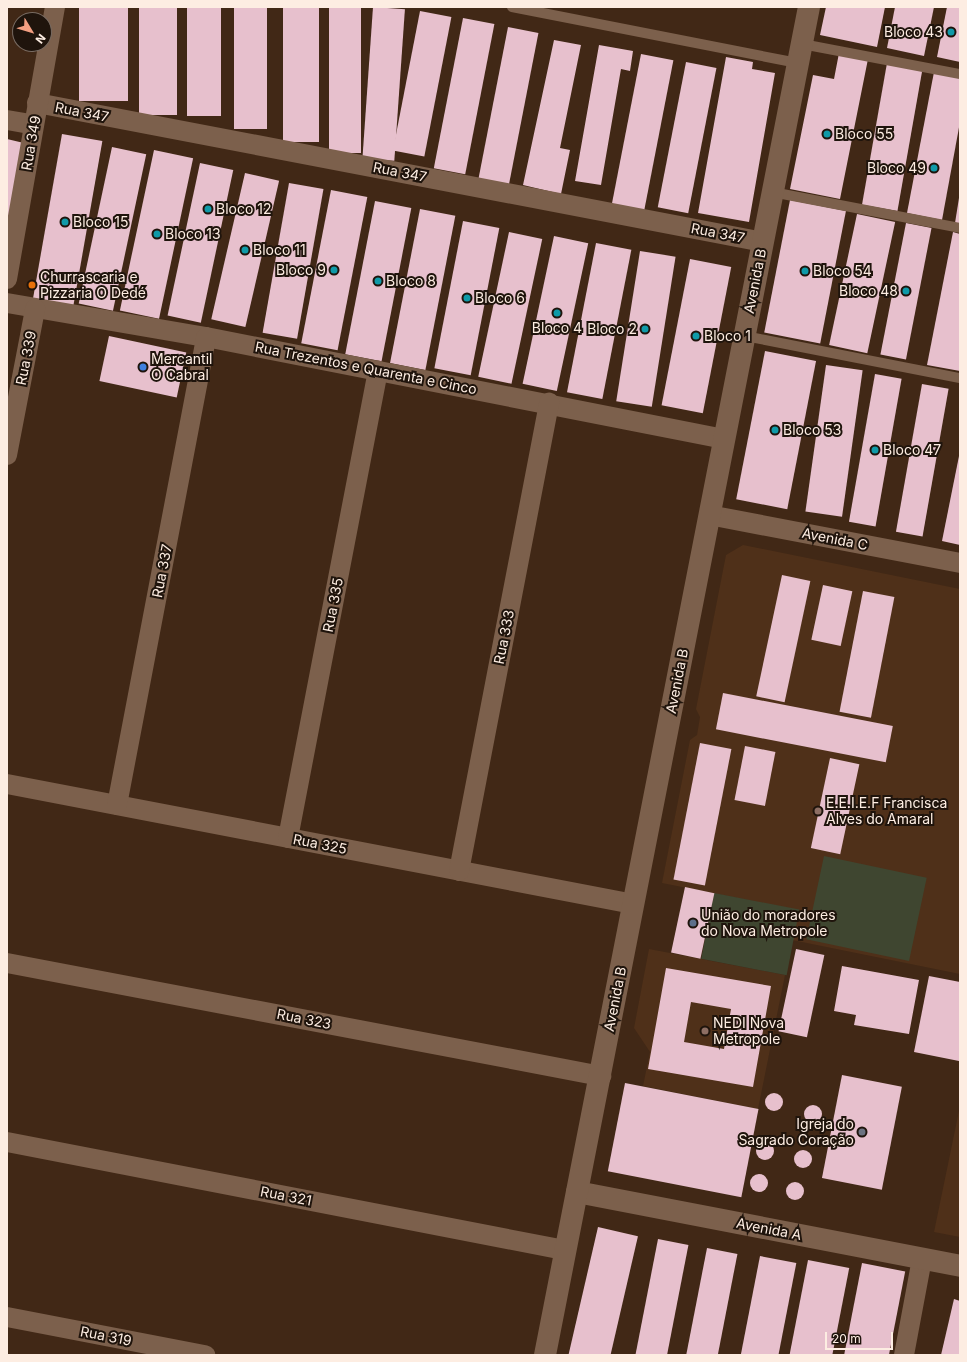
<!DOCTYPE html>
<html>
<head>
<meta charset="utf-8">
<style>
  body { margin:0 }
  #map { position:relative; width:967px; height:1362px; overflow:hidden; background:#412816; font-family:Inter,sans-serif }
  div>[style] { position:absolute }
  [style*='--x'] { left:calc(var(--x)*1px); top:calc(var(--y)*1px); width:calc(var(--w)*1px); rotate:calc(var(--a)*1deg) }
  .built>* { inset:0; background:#4f3019 }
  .green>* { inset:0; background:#3f4630; transform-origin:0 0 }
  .building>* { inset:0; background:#e7c0cd; transform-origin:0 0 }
  .round { border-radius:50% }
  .service>* { height:10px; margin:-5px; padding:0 5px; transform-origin:5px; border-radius:5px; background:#7c604c }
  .minor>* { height:20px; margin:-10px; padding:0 10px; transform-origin:10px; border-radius:10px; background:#7c604c }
  .tertiary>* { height:22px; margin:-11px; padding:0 11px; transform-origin:11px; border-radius:11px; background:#7c604c }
  .dots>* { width:11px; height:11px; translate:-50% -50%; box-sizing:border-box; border:2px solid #1f140c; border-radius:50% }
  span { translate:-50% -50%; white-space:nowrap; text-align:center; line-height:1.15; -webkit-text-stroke:4px #1f140c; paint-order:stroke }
  .poi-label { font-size:14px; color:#fdede2 }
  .right { translate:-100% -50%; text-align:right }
  .left { translate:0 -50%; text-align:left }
  .street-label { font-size:14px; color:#fdede2 }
  .frame { position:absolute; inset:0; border:8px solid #fdede2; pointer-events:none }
  .north { position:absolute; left:12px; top:12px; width:40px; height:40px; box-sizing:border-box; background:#1f140c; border:1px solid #786b62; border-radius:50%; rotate:128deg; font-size:11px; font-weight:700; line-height:16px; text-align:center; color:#fdede2 }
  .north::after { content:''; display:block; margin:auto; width:14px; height:18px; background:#f39f82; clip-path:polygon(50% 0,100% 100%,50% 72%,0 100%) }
  .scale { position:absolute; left:825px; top:1332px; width:68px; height:18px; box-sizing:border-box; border:2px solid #fdede2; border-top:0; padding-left:5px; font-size:12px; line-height:14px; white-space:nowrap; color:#fdede2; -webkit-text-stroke:3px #1f140c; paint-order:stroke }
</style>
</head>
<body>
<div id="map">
  <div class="built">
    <div style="clip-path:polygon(743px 545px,960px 589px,960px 974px,792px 940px,798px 910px,662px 883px,690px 740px,697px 735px,700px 717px,696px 709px,726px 555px)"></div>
    <div style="clip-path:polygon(649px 949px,785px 975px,758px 1109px,643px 1086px,650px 1052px,634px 1028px)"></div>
    <div style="clip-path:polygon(960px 1106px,960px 1237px,934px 1232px)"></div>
  </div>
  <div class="green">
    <div style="left:824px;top:856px;width:105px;height:85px;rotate:12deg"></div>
    <div style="left:714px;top:893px;width:87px;height:67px;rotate:11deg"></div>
  </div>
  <div class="building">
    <div style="left:79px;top:7px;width:49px;height:94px"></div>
    <div style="left:139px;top:7px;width:38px;height:108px"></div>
    <div style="left:187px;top:7px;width:34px;height:109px"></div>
    <div style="left:234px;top:7px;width:33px;height:122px"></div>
    <div style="left:283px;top:7px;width:36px;height:135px"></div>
    <div style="left:329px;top:7px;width:32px;height:146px"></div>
    <div style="left:373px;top:7px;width:32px;height:152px;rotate:4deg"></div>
    <div style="clip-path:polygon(826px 7px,885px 7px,877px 47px,820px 35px)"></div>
    <div style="clip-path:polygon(895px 7px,934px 7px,924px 56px,887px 48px)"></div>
    <div style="clip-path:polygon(947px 7px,960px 7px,960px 62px,937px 57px)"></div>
    <div style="left:420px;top:11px;width:32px;height:142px;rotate:11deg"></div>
    <div style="left:463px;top:18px;width:32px;height:153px;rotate:11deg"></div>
    <div style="left:508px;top:27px;width:31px;height:157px;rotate:11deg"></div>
    <div style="clip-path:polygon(554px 40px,581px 45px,560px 148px,570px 150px,561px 194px,523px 185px)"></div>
    <div style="clip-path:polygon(599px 45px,633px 51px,630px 71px,621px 69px,601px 185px,575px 181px)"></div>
    <div style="clip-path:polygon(839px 53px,868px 59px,840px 199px,790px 189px,813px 75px,834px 79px)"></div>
    <div style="left:641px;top:54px;width:33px;height:154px;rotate:11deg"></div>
    <div style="clip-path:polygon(726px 57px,753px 62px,752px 69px,775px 73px,749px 222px,698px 213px)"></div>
    <div style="left:686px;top:62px;width:31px;height:148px;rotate:11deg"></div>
    <div style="left:887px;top:63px;width:36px;height:144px;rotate:10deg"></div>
    <div style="clip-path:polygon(934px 72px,960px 77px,960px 122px,942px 220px,907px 213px)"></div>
    <div style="left:62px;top:134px;width:41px;height:172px;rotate:10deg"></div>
    <div style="clip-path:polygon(7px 139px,28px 144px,7px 260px)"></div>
    <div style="left:112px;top:147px;width:35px;height:160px;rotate:12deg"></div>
    <div style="left:154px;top:150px;width:40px;height:164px;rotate:12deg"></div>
    <div style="left:200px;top:163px;width:34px;height:156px;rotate:12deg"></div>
    <div style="left:245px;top:173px;width:35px;height:150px;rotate:13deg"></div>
    <div style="left:289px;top:183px;width:35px;height:152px;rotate:10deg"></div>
    <div style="left:331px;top:190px;width:37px;height:156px;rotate:11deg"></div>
    <div style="clip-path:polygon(959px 198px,960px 198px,960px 224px,955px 223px)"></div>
    <div style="left:790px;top:200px;width:57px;height:135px;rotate:11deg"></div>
    <div style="left:375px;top:201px;width:37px;height:156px;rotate:11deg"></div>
    <div style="left:420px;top:209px;width:36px;height:157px;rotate:11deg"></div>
    <div style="left:857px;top:214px;width:39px;height:134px;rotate:12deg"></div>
    <div style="left:463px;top:221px;width:37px;height:150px;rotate:11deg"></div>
    <div style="left:906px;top:223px;width:26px;height:134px;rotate:11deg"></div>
    <div style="left:509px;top:232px;width:34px;height:148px;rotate:12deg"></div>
    <div style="clip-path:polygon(953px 232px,960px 234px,960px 371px,927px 365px)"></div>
    <div style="left:554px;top:236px;width:35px;height:151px;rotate:12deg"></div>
    <div style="left:596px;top:243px;width:36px;height:152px;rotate:11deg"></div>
    <div style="left:640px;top:251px;width:36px;height:152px;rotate:9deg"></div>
    <div style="left:690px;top:259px;width:42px;height:149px;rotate:11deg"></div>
    <div style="left:109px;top:336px;width:79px;height:46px;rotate:12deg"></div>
    <div style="left:765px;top:351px;width:52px;height:151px;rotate:11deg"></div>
    <div style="left:826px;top:365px;width:37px;height:148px;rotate:8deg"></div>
    <div style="left:875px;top:374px;width:27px;height:150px;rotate:10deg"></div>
    <div style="left:922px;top:384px;width:27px;height:150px;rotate:10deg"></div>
    <div style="clip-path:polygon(960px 451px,960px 545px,942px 541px)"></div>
    <div style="left:782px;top:575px;width:29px;height:124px;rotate:12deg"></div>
    <div style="left:823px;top:585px;width:30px;height:56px;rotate:12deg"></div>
    <div style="left:863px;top:591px;width:32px;height:123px;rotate:11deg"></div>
    <div style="left:723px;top:693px;width:173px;height:37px;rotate:11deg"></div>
    <div style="left:700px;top:743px;width:32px;height:139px;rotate:11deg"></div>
    <div style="left:745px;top:746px;width:31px;height:55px;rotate:11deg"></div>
    <div style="left:830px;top:758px;width:30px;height:92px;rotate:12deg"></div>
    <div style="left:685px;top:887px;width:30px;height:67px;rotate:12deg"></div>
    <div style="left:796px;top:949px;width:29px;height:84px;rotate:12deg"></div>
    <div style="clip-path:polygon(842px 966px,919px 980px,909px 1034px,854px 1025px,856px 1015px,834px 1011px)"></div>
    <div style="clip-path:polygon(evenodd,666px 968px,771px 986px,753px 1087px,648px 1069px,666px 968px,691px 1002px,731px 1009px,724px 1049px,684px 1042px,691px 1002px)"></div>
    <div style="clip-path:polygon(929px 976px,960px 982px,959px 1061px,914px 1052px)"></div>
    <div style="left:842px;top:1075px;width:61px;height:105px;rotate:11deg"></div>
    <div style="left:625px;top:1083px;width:136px;height:90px;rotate:11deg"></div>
    <div class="round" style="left:765px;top:1093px;width:18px;height:18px"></div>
    <div class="round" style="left:804px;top:1105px;width:18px;height:18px"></div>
    <div class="round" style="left:756px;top:1142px;width:18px;height:18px"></div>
    <div class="round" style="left:794px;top:1150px;width:18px;height:18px"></div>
    <div class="round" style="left:750px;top:1174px;width:18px;height:18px"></div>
    <div class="round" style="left:786px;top:1182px;width:18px;height:18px"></div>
    <div style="left:598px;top:1227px;width:41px;height:131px;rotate:13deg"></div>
    <div style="left:658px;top:1239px;width:31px;height:119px;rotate:11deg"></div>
    <div style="left:707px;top:1248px;width:31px;height:109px;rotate:11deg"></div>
    <div style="left:760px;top:1256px;width:37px;height:101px;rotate:11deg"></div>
    <div style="left:808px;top:1260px;width:42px;height:97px;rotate:11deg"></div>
    <div style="left:862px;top:1263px;width:44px;height:94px;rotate:11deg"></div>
    <div style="clip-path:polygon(954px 1299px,960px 1301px,960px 1355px,941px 1355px)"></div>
  </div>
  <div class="service">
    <div style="--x:512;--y:7;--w:291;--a:11.1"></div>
    <div style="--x:802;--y:44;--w:161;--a:10.8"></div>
    <div style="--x:772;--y:192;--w:191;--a:10.8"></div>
    <div style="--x:745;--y:336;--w:219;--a:11.1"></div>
  </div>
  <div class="minor">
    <div style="--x:37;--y:103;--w:739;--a:10.84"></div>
    <div style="--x:7;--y:120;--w:27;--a:10"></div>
    <div style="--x:7;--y:279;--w:276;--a:-80"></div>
    <div style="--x:7;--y:303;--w:202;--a:9.7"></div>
    <div style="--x:206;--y:337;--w:528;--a:11.14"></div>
    <div style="--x:7;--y:455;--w:149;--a:-79.1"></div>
    <div style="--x:709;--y:515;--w:256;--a:10.8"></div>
    <div style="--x:7;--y:784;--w:637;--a:10.85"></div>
    <div style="--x:117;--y:805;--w:476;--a:-79.2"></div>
    <div style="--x:288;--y:838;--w:476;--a:-79.1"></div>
    <div style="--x:459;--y:871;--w:477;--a:-79.1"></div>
    <div style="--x:7;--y:963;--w:605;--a:10.77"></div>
    <div style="--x:7;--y:1142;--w:567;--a:10.97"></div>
    <div style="--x:7;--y:1317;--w:202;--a:10.9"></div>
    <div style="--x:904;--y:1355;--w:98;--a:-79.4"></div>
  </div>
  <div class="tertiary">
    <div style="--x:577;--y:1192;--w:390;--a:10.9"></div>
    <div style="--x:545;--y:1355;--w:1374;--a:-78.92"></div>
  </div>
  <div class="dots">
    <div style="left:951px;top:32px;background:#0f9aa8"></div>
    <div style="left:827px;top:134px;background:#0f9aa8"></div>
    <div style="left:934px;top:168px;background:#0f9aa8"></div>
    <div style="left:208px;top:209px;background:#0f9aa8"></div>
    <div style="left:65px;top:222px;background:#0f9aa8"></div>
    <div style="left:157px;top:234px;background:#0f9aa8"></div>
    <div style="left:245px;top:250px;background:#0f9aa8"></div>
    <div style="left:334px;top:270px;background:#0f9aa8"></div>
    <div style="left:805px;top:271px;background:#0f9aa8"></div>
    <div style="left:378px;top:281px;background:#0f9aa8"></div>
    <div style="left:32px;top:285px;background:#e8710a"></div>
    <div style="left:906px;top:291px;background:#0f9aa8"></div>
    <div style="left:467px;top:298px;background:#0f9aa8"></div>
    <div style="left:557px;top:313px;background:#0f9aa8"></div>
    <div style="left:645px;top:329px;background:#0f9aa8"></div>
    <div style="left:696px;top:336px;background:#0f9aa8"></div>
    <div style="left:143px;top:367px;background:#3f7fe0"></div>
    <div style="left:775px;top:430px;background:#0f9aa8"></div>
    <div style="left:875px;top:450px;background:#0f9aa8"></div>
    <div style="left:818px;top:811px;background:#8d6e63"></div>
    <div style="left:693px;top:923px;background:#5c6f8a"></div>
    <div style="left:705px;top:1031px;background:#8d6e63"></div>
    <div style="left:862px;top:1132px;background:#6b7280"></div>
  </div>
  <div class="poi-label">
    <span class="right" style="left:943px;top:32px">Bloco 43</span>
    <span class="left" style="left:835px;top:134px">Bloco 55</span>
    <span class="right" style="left:926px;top:168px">Bloco 49</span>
    <span class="left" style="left:216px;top:209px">Bloco 12</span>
    <span class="left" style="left:73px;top:222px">Bloco 15</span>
    <span class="left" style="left:165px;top:234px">Bloco 13</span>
    <span class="left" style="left:253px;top:250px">Bloco 11</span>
    <span class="right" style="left:326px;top:270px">Bloco 9</span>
    <span class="left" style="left:813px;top:271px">Bloco 54</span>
    <span class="left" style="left:40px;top:285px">Churrascaria e<br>Pizzaria O Dedé</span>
    <span class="left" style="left:386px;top:281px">Bloco 8</span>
    <span class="right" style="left:898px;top:291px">Bloco 48</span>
    <span class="left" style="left:475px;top:298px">Bloco 6</span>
    <span style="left:557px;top:328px">Bloco 4</span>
    <span class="right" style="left:637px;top:329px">Bloco 2</span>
    <span class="left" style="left:704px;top:336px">Bloco 1</span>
    <span class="left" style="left:151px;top:367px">Mercantil<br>O Cabral</span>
    <span class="left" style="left:783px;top:430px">Bloco 53</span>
    <span class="left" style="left:883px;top:450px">Bloco 47</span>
    <span class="left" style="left:826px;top:811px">E.E.I.E.F Francisca<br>Alves do Amaral</span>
    <span class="left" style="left:701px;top:923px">União do moradores<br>do Nova Metropole</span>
    <span class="left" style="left:713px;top:1031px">NEDI Nova<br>Metropole</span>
    <span class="right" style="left:854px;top:1132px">Igreja do<br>Sagrado Coração</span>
  </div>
  <div class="street-label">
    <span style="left:82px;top:112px;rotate:11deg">Rua 347</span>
    <span style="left:31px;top:143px;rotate:-80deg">Rua 349</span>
    <span style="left:400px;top:172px;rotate:11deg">Rua 347</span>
    <span style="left:718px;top:233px;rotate:11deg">Rua 347</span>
    <span style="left:755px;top:281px;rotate:-79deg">Avenida B</span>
    <span style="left:26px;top:358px;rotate:-79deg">Rua 339</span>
    <span style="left:366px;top:368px;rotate:11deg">Rua Trezentos e Quarenta e Cinco</span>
    <span style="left:835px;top:539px;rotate:11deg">Avenida C</span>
    <span style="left:162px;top:571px;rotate:-79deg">Rua 337</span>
    <span style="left:333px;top:605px;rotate:-79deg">Rua 335</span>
    <span style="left:504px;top:637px;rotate:-79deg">Rua 333</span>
    <span style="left:677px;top:681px;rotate:-79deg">Avenida B</span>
    <span style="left:320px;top:844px;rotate:11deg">Rua 325</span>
    <span style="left:615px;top:999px;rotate:-79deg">Avenida B</span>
    <span style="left:304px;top:1019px;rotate:11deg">Rua 323</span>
    <span style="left:286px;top:1196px;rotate:11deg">Rua 321</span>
    <span style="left:769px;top:1229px;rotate:11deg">Avenida A</span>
    <span style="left:106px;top:1336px;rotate:11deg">Rua 319</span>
  </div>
  <div class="frame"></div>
  <div class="north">N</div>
  <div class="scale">20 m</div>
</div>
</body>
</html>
